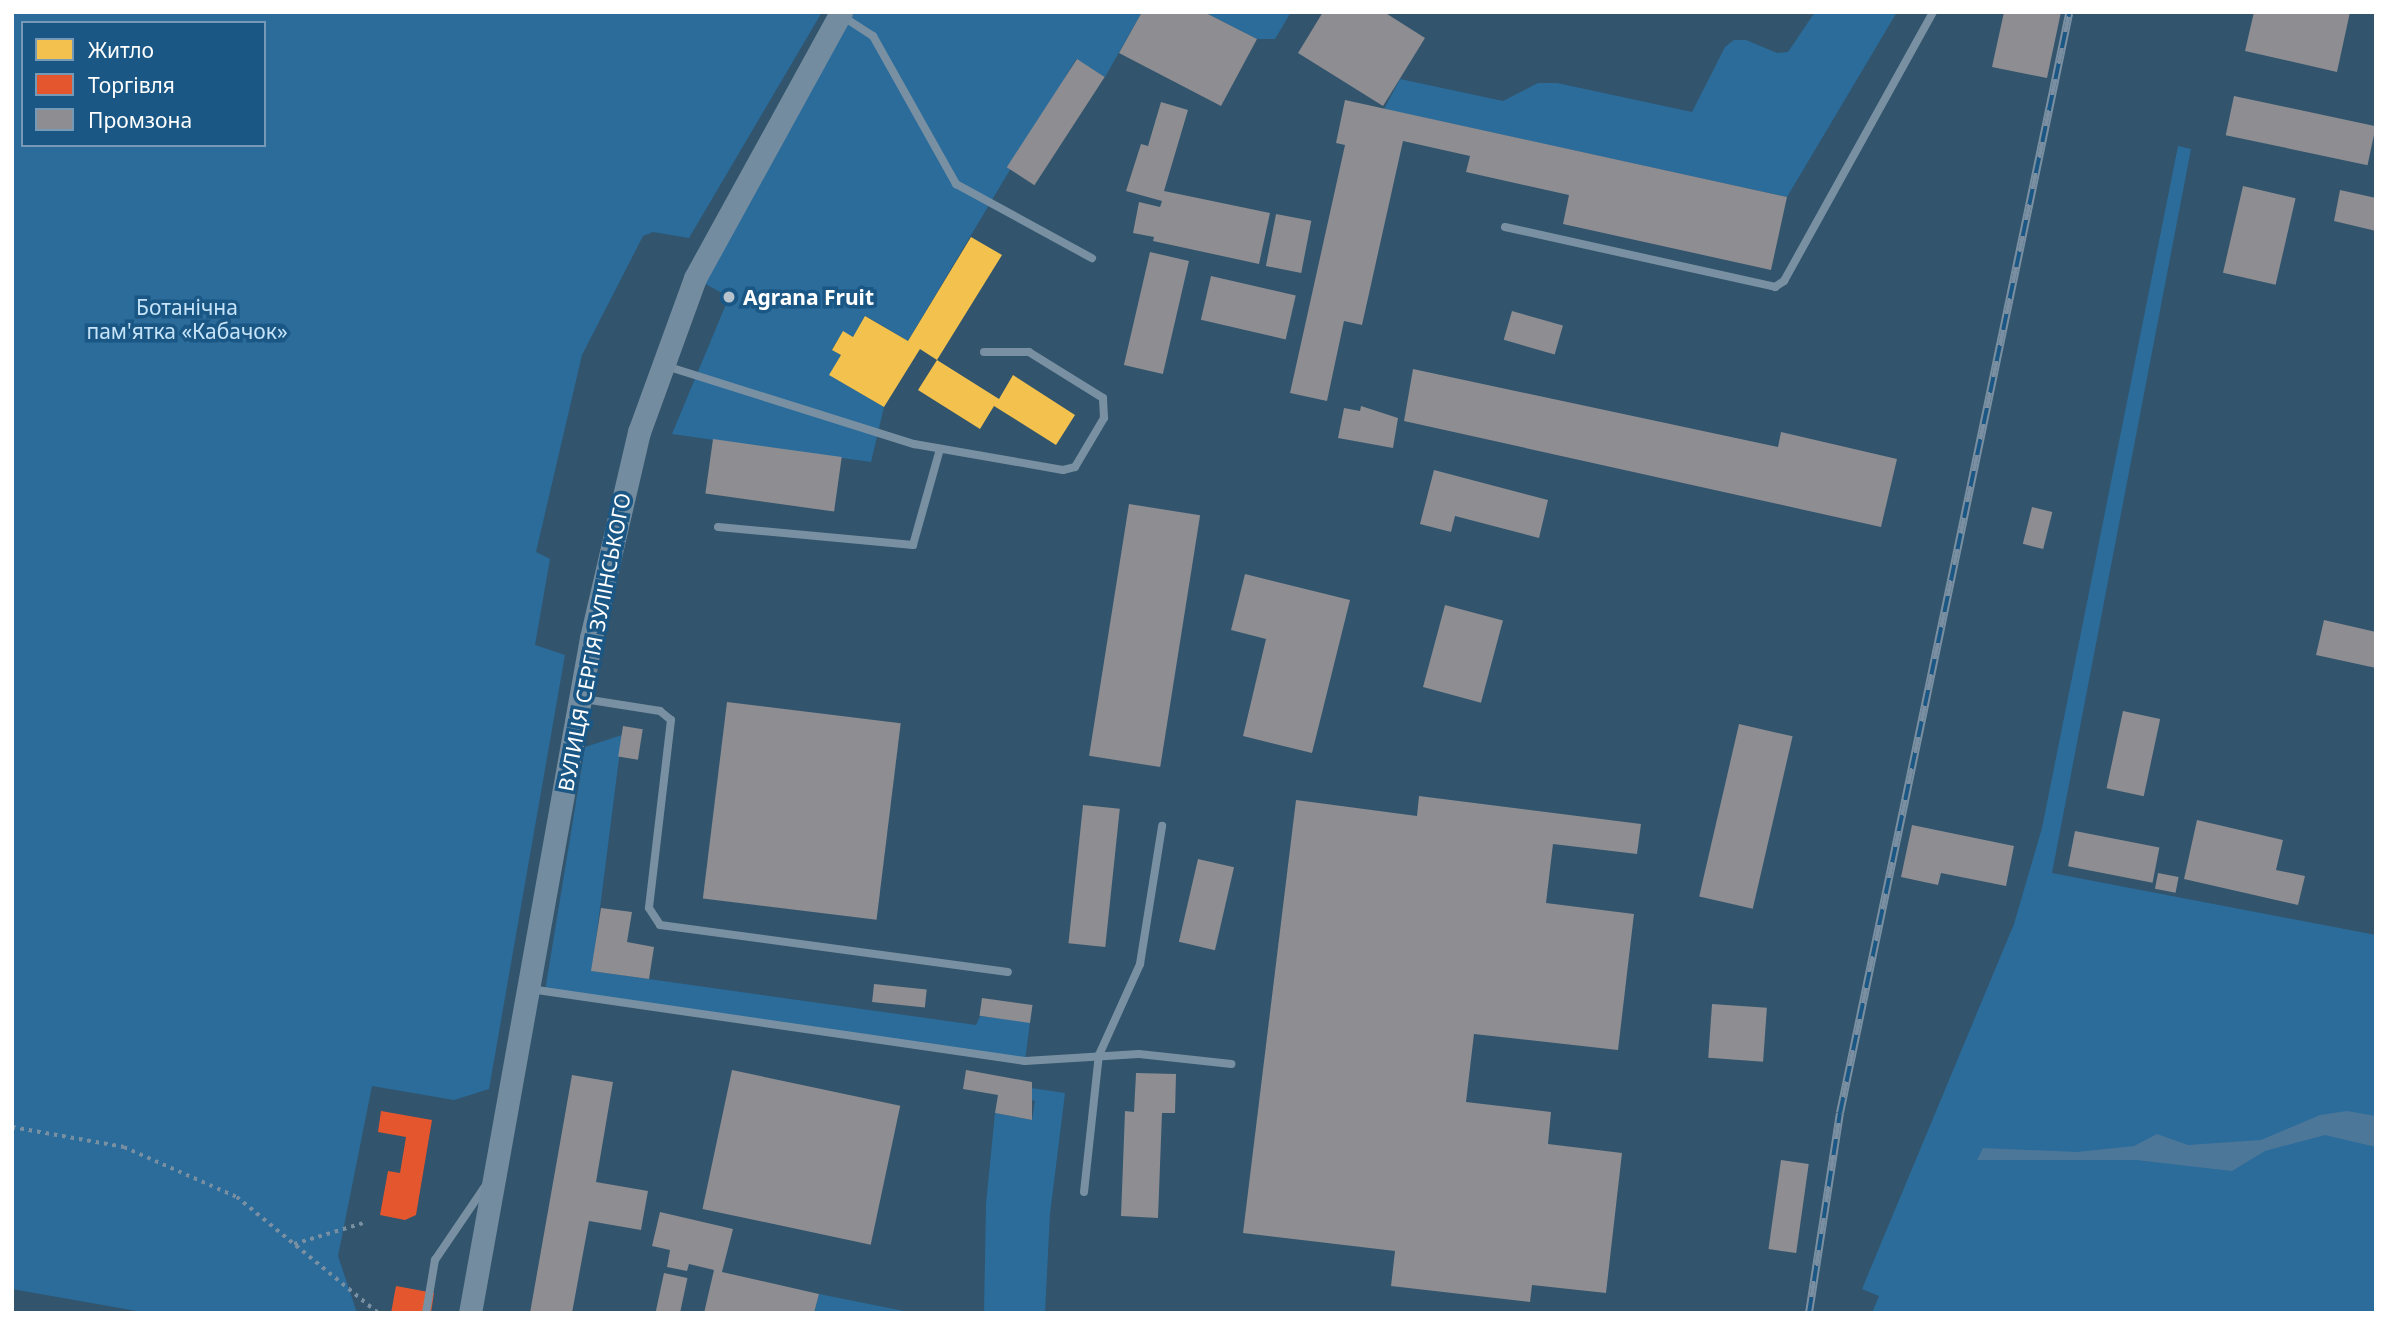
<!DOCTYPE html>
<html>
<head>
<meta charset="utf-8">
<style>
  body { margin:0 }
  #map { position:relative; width:2388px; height:1325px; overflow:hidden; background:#32546c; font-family:"Noto Sans",sans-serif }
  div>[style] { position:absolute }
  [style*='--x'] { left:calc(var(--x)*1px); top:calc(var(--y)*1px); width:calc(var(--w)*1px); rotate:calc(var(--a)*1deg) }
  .green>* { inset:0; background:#2b6c9b }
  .water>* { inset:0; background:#4c7799 }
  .homes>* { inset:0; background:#f2c14e }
  .shops>* { inset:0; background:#e4572e }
  .industry>* { inset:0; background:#8d8d92; transform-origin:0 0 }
  .path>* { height:3.5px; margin-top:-1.75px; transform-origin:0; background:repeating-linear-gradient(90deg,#7990a2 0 3.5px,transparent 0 8.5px) }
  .lane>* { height:8px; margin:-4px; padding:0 4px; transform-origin:4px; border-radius:4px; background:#7990a2 }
  .secondary>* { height:23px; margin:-11.5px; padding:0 11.5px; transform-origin:11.5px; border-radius:11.5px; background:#738c9f }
  .rail>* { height:8px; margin-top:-4px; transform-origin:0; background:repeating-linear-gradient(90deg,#1a5785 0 16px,#7a90a2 0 32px); box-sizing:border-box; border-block:2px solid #7a90a2 }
  .dots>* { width:19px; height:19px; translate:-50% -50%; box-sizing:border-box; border:4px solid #1a5785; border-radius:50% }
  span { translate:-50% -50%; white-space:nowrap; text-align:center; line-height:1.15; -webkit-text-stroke:7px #1a5785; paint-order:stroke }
  .poi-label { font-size:21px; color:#fff; font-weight:700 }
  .left { translate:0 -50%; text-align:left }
  .park-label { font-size:21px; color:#c6e4f9 }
  .street-label { font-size:21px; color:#fff }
  .frame { position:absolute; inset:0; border:14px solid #fff; pointer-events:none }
  .legend { position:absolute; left:21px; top:21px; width:245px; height:126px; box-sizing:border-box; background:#1a5785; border:2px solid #769ab6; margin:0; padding:9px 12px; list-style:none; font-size:21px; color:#fff }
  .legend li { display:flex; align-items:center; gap:14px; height:35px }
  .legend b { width:35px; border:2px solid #769ab6 }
</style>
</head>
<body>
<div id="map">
  <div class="green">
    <div style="clip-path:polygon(evenodd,12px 12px,822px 12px,689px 238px,653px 232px,643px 236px,582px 355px,536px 552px,550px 559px,535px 645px,565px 655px,489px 1089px,454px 1100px,372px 1086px,338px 1256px,357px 1313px,148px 1313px,12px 1289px,12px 12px,23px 23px,264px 23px,264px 145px,23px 145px,23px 23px)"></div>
    <div style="clip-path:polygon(841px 12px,1142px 12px,1105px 77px,1076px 59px,908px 341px,866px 316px,853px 337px,843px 332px,832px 349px,841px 355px,830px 375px,884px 407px,871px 462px,672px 434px,729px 297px,695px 278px)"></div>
    <div style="clip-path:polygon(1204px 12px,1291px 12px,1275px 39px,1257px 39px)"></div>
    <div style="clip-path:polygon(1815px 12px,1897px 12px,1787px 197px,1384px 109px,1400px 79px,1503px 101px,1538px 83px,1557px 83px,1692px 112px,1725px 47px,1734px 40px,1746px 40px,1777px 53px,1788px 52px)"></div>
    <div style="clip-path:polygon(2178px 146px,2191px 149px,2052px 873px,2376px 935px,2376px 1135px,2353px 1139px,2376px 1147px,2376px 1313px,1872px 1313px,1879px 1296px,1862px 1289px,2014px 924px,2042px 828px)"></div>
    <div style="clip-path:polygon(622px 735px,592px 971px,976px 1025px,980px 1016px,1030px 1022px,1025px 1061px,545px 991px,585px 747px)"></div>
    <div style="clip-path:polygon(1031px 1088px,1065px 1093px,1050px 1214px,1045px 1313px,984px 1313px,986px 1204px,995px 1113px,1032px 1120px,1035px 1101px,1029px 1099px)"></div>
    <div style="clip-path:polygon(819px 1294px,914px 1313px,814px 1313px)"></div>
  </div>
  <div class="water">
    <div style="clip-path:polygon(2347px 1111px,2376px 1116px,2376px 1147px,2325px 1135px,2265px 1151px,2232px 1171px,2136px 1160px,1977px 1160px,1983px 1148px,2077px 1152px,2134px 1146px,2157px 1134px,2188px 1145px,2261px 1140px,2320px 1115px)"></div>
  </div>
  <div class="homes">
    <div style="clip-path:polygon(971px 237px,1002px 255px,937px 360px,999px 399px,1013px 375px,1075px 415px,1056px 445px,994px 406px,980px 429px,918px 390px,937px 360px,920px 349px,884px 407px,829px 375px,841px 355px,832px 350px,843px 331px,853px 337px,865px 316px,908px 341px)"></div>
  </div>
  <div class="shops">
    <div style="clip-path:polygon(381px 1111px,432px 1120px,416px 1215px,405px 1220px,380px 1215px,388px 1171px,400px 1173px,406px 1137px,378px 1132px)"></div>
    <div style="clip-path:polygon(396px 1286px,434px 1293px,431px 1313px,391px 1313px)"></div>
  </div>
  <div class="industry">
    <div style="clip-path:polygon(1142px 12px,1204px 12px,1257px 39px,1221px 106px,1119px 53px)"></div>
    <div style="clip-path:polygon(1323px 12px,1384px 12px,1425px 38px,1383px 106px,1298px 53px)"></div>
    <div style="clip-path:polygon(2004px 12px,2061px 12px,2047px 78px,1992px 67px)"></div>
    <div style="clip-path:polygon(2254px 12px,2350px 12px,2337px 72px,2245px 51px)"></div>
    <div style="left:1077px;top:59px;width:33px;height:129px;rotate:33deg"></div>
    <div style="left:2234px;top:96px;width:145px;height:40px;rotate:12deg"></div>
    <div style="clip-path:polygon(1345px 100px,1787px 197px,1771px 270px,1563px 224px,1569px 195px,1466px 172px,1470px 156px,1403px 141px,1362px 325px,1344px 321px,1327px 401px,1290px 393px,1345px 145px,1336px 143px)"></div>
    <div style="clip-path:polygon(1161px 102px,1188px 110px,1164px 191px,1270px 213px,1259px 264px,1153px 241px,1154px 237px,1133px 233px,1139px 202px,1160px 207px,1162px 201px,1126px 191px,1141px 144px,1148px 146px)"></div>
    <div style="left:2243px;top:186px;width:54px;height:89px;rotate:13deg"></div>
    <div style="clip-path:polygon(2340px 190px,2376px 198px,2376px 231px,2334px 221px)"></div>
    <div style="left:1276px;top:214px;width:36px;height:53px;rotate:11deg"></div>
    <div style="left:1150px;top:252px;width:40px;height:116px;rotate:13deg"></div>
    <div style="left:1211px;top:276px;width:87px;height:45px;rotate:13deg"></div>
    <div style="left:1512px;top:311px;width:53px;height:30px;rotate:16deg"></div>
    <div style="clip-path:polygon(1413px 369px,1778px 447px,1781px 432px,1897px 459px,1881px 527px,1404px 421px)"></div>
    <div style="clip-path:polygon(1361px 406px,1398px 418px,1393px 448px,1338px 438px,1344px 408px,1360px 411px)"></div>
    <div style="left:713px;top:439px;width:130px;height:55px;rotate:8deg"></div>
    <div style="clip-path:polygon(1434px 470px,1548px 500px,1539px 538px,1455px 516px,1451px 532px,1420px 524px)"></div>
    <div style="left:1129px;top:504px;width:72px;height:255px;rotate:9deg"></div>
    <div style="left:2032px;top:507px;width:21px;height:38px;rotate:14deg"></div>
    <div style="clip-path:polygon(1245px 574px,1350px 600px,1312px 753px,1243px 736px,1266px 639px,1231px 630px)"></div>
    <div style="left:1445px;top:605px;width:60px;height:85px;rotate:15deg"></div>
    <div style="clip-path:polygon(2324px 620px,2376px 632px,2376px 668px,2316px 655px)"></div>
    <div style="left:727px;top:702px;width:175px;height:198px;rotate:7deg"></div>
    <div style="left:2123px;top:711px;width:38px;height:79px;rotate:12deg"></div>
    <div style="left:1739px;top:724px;width:55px;height:177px;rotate:13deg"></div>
    <div style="left:623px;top:726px;width:20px;height:31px;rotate:9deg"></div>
    <div style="clip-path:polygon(1419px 796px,1641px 824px,1637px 854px,1553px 844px,1546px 903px,1634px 914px,1618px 1050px,1474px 1034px,1466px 1102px,1551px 1112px,1548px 1144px,1622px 1153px,1606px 1293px,1532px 1285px,1530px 1302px,1391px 1286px,1395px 1251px,1243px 1233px,1296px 800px,1417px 816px)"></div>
    <div style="left:1083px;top:805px;width:37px;height:139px;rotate:6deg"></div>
    <div style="clip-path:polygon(2197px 820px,2283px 840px,2276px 870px,2305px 876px,2298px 905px,2184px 879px)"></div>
    <div style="clip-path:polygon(1912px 825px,2014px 846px,2006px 886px,1941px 873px,1938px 885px,1901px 877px)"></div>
    <div style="left:2075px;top:831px;width:86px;height:36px;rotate:11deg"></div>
    <div style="left:1198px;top:859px;width:37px;height:85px;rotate:13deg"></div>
    <div style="left:2158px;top:873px;width:21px;height:16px;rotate:11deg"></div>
    <div style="clip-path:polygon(601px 908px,632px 912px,627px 942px,654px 947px,649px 979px,591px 971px)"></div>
    <div style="left:874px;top:984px;width:53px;height:18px;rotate:6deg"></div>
    <div style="left:982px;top:998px;width:51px;height:18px;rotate:8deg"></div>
    <div style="left:1712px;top:1004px;width:55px;height:54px;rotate:4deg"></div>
    <div style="left:732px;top:1070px;width:172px;height:142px;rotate:12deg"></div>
    <div style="clip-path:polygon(966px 1070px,1032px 1082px,1032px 1120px,995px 1113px,998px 1095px,963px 1089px)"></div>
    <div style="clip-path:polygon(1136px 1073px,1176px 1074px,1175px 1113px,1162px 1113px,1158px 1218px,1121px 1216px,1125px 1111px,1134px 1112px)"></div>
    <div style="clip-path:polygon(572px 1075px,613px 1082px,596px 1182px,648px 1191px,641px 1230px,589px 1221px,572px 1313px,530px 1313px)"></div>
    <div style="left:1781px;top:1160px;width:28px;height:90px;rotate:8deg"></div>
    <div style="clip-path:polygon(660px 1212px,733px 1229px,722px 1272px,819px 1294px,814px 1313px,704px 1313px,714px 1270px,689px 1264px,687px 1271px,667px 1267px,670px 1250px,652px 1246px)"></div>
    <div style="left:664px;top:1273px;width:24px;height:41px;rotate:12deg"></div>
  </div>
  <div class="path">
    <div style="--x:12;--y:1127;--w:114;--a:10.1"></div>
    <div style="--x:124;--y:1147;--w:124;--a:23.9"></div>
    <div style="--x:237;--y:1197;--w:183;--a:39.4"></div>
    <div style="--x:294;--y:1244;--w:72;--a:-16.9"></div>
  </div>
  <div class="lane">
    <div style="--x:842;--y:16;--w:37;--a:33"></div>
    <div style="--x:873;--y:36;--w:170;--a:60.7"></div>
    <div style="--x:956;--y:184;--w:155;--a:28.6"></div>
    <div style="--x:1505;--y:227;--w:277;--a:12.5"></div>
    <div style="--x:1775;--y:287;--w:11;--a:-34"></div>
    <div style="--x:1784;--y:281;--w:308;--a:-61"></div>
    <div style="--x:666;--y:366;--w:260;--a:17.5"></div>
    <div style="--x:914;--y:444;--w:151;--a:9.9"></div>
    <div style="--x:1063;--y:470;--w:12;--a:-14"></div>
    <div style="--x:1075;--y:467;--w:57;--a:-59.4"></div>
    <div style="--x:1104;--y:418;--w:20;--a:-93"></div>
    <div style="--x:1103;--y:398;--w:87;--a:-148.1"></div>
    <div style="--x:1029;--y:352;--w:45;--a:180"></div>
    <div style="--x:718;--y:527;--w:196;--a:5.3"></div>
    <div style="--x:913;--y:545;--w:100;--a:-74.3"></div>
    <div style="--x:584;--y:699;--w:77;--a:9"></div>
    <div style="--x:660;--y:711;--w:14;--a:39"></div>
    <div style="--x:671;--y:720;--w:189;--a:96.7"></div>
    <div style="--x:649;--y:908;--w:20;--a:57"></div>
    <div style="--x:660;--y:925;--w:351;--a:7.7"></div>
    <div style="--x:530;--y:989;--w:500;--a:8.28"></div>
    <div style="--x:1025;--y:1061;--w:114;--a:-3.5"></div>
    <div style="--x:1139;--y:1054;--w:93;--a:6.2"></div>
    <div style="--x:1084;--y:1192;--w:138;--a:-83.8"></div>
    <div style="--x:1099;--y:1055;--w:100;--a:-65.7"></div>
    <div style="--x:1140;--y:964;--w:140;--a:-80.9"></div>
    <div style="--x:426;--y:1313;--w:54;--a:-80.4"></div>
    <div style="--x:435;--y:1260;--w:91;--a:-55.8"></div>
  </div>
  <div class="secondary">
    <div style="--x:470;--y:1313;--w:686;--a:-79.84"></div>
    <div style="--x:591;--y:638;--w:212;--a:-76.9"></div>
    <div style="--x:639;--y:432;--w:164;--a:-70"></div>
    <div style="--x:695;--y:278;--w:303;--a:-61.2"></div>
  </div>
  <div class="rail">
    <div style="--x:1809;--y:1313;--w:202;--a:-81.2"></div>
    <div style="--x:1840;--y:1113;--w:1123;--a:-78.23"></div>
  </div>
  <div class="dots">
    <div style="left:729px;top:297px;background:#b7c3cc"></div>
  </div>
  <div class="poi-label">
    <span class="left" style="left:743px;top:297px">Agrana Fruit</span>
  </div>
  <div class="park-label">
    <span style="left:187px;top:319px">Ботанічна<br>пам'ятка «Кабачок»</span>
  </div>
  <div class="street-label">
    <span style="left:594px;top:642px;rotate:-79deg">ВУЛИЦЯ СЕРГІЯ ЗУЛІНСЬКОГО</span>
  </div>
  <div class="frame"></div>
  <ul class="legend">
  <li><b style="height:19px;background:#f2c14e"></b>Житло</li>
  <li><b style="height:19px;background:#e4572e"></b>Торгівля</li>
  <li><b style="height:19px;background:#8d8d92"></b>Промзона</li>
  </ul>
</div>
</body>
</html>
